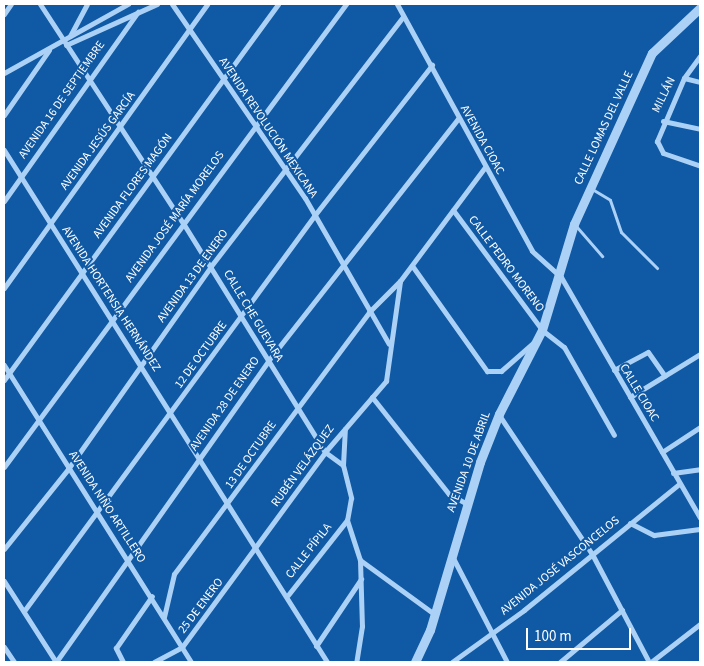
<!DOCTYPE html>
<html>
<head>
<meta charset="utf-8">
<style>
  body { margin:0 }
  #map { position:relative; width:704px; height:666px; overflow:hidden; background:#1059a4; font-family:"Source Sans 3",sans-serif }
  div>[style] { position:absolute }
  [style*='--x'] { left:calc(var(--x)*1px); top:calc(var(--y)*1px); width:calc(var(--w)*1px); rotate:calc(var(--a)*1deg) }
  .service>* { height:3px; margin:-1.5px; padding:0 1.5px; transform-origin:1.5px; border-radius:1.5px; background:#abd1f6 }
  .minor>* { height:5px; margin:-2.5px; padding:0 2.5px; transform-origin:2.5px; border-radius:2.5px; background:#abd1f6 }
  .tertiary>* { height:9px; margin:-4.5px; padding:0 4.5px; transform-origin:4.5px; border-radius:4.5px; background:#abd1f6 }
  span { translate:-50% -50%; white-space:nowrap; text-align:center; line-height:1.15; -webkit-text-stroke:4px #1059a4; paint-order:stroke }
  .street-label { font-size:12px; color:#fff }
  .frame { position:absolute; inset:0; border:5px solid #fff; pointer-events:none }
  .scale { position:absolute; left:526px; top:628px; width:105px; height:22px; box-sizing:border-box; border:2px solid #fff; border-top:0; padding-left:6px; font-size:15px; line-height:18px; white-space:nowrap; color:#fff; -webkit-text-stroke:4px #1059a4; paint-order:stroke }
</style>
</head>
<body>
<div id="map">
  <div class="service">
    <div style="--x:592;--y:189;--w:21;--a:31"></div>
    <div style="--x:610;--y:200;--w:34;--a:71"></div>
    <div style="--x:621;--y:232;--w:51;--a:45"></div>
    <div style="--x:576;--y:226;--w:40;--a:49"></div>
  </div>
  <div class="minor">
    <div style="--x:40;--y:4;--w:262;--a:56.9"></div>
    <div style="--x:183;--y:223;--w:269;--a:58.2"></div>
    <div style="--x:325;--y:452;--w:22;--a:36"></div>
    <div style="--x:343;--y:465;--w:34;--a:76"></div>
    <div style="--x:351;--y:498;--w:22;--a:100"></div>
    <div style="--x:347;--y:520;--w:42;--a:72"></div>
    <div style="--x:360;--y:560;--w:66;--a:88.3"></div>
    <div style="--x:362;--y:626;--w:36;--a:99"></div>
    <div style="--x:172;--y:4;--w:235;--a:55.6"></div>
    <div style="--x:305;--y:198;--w:168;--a:60.1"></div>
    <div style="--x:397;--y:4;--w:281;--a:61.3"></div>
    <div style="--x:532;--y:251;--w:39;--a:42"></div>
    <div style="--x:561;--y:277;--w:278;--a:60"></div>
    <div style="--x:4;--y:14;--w:12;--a:-55"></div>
    <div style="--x:70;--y:36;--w:36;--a:-62"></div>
    <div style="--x:66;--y:45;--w:100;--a:-24.3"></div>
    <div style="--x:700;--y:56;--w:27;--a:126"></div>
    <div style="--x:684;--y:78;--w:69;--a:113.2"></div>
    <div style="--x:657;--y:141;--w:13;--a:63"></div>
    <div style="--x:663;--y:153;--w:39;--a:19"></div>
    <div style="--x:4;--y:73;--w:142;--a:-29.1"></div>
    <div style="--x:684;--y:78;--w:16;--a:14"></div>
    <div style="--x:4;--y:115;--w:79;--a:-55.3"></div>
    <div style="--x:663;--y:121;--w:38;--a:12"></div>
    <div style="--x:4;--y:150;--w:605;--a:57.75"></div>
    <div style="--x:4;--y:201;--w:232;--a:-54.7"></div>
    <div style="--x:453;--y:210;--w:149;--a:53.4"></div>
    <div style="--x:542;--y:330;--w:28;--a:38"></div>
    <div style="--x:564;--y:347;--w:101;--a:60.4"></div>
    <div style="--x:413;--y:267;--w:128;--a:54.6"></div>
    <div style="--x:487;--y:371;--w:14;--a:0"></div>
    <div style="--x:501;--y:371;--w:43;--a:-41.2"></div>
    <div style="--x:4;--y:288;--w:349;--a:-54.4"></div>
    <div style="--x:4;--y:365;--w:351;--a:57.8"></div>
    <div style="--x:614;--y:370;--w:38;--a:-28"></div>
    <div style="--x:648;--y:352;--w:29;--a:55"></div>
    <div style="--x:4;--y:380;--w:465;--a:-53.9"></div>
    <div style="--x:372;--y:397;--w:124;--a:51.6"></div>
    <div style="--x:449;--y:494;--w:21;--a:29"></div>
    <div style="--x:630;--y:397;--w:82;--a:-31.6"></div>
    <div style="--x:499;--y:415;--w:167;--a:56.2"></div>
    <div style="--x:592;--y:554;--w:122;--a:62.2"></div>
    <div style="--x:662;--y:452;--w:45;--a:-33.3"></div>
    <div style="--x:343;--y:465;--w:36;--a:-87"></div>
    <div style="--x:4;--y:467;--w:576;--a:-53.55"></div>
    <div style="--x:673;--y:473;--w:27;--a:-8"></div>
    <div style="--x:630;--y:523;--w:27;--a:27"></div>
    <div style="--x:654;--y:535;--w:46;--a:-7.4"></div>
    <div style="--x:4;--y:549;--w:102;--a:-51.3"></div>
    <div style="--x:68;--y:469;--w:248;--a:-54.8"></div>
    <div style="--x:211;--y:266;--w:314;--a:-52.4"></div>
    <div style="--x:452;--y:556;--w:119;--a:62.6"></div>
    <div style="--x:360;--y:560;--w:90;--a:36"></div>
    <div style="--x:4;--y:581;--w:96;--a:57.3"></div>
    <div style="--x:288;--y:595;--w:95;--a:-51.8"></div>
    <div style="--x:24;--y:611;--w:490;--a:-53.7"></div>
    <div style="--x:314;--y:216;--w:192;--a:-52"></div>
    <div style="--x:164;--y:617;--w:44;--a:-76.9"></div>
    <div style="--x:174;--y:574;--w:327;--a:-53.3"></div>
    <div style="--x:369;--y:312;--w:44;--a:-45"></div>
    <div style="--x:316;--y:646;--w:81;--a:-56.1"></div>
    <div style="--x:4;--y:647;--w:18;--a:56"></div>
    <div style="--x:56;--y:662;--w:368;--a:-54.8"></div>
    <div style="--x:268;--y:361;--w:308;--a:-51.9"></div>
    <div style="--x:123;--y:662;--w:16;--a:-117"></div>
    <div style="--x:116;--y:648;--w:63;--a:-55.3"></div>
    <div style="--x:154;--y:662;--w:32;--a:-28"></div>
    <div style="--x:182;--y:647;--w:242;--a:-53.7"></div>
    <div style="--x:325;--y:452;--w:94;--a:-49.3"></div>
    <div style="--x:386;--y:381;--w:101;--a:-82"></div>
    <div style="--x:400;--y:281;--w:142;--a:-53.3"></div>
    <div style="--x:452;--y:662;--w:89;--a:-35.8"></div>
    <div style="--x:524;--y:610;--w:200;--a:-39.1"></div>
    <div style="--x:560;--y:662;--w:81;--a:-40"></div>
    <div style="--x:651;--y:662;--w:62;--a:-37.8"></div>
  </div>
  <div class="tertiary">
    <div style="--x:415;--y:662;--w:35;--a:-65"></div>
    <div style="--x:430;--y:630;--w:175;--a:-73.4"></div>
    <div style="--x:480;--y:462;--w:52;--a:-68.4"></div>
    <div style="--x:499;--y:414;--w:94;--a:-62.9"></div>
    <div style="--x:542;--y:330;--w:111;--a:-73.2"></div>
    <div style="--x:574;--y:224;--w:188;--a:-65.5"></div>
    <div style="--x:652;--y:53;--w:66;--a:-43.2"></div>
  </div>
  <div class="street-label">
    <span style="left:664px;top:95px;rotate:-64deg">MILLÁN</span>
    <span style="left:62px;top:100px;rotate:-55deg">AVENIDA 16 DE SEPTIEMBRE</span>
    <span style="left:268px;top:128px;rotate:56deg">AVENIDA REVOLUCIÓN MEXICANA</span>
    <span style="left:604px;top:128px;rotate:-65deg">CALLE LOMAS DEL VALLE</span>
    <span style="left:482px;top:140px;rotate:61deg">AVENIDA CIOAC</span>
    <span style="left:98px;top:141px;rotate:-54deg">AVENIDA JESÚS GARCÍA</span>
    <span style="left:133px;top:186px;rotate:-54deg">AVENIDA FLORES MAGÓN</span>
    <span style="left:175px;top:217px;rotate:-54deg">AVENIDA JOSÉ MARÍA MORELOS</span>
    <span style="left:506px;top:264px;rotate:53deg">CALLE PEDRO MORENO</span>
    <span style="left:193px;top:276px;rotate:-54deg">AVENIDA 13 DE ENERO</span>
    <span style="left:111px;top:299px;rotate:57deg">AVENIDA HORTENSIA HERNÁNDEZ</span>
    <span style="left:253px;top:316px;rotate:59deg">CALLE CHE GUEVARA</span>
    <span style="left:201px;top:355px;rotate:-54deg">12 DE OCTUBRE</span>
    <span style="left:639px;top:393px;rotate:59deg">CALLE CIOAC</span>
    <span style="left:225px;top:404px;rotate:-55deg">AVENIDA 28 DE ENERO</span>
    <span style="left:251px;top:455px;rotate:-55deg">13 DE OCTUBRE</span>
    <span style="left:469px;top:462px;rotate:-70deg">AVENIDA 10 DE ABRIL</span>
    <span style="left:303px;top:466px;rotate:-54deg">RUBÉN VELÁZQUEZ</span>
    <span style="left:107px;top:507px;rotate:57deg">AVENIDA NIÑO ARTILLERO</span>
    <span style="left:309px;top:551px;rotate:-52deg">CALLE PÍPILA</span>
    <span style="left:560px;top:566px;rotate:-39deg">AVENIDA JOSÉ VASCONCELOS</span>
    <span style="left:201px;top:606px;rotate:-53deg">25 DE ENERO</span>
  </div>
  <div class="frame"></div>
  <div class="scale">100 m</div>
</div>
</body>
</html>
